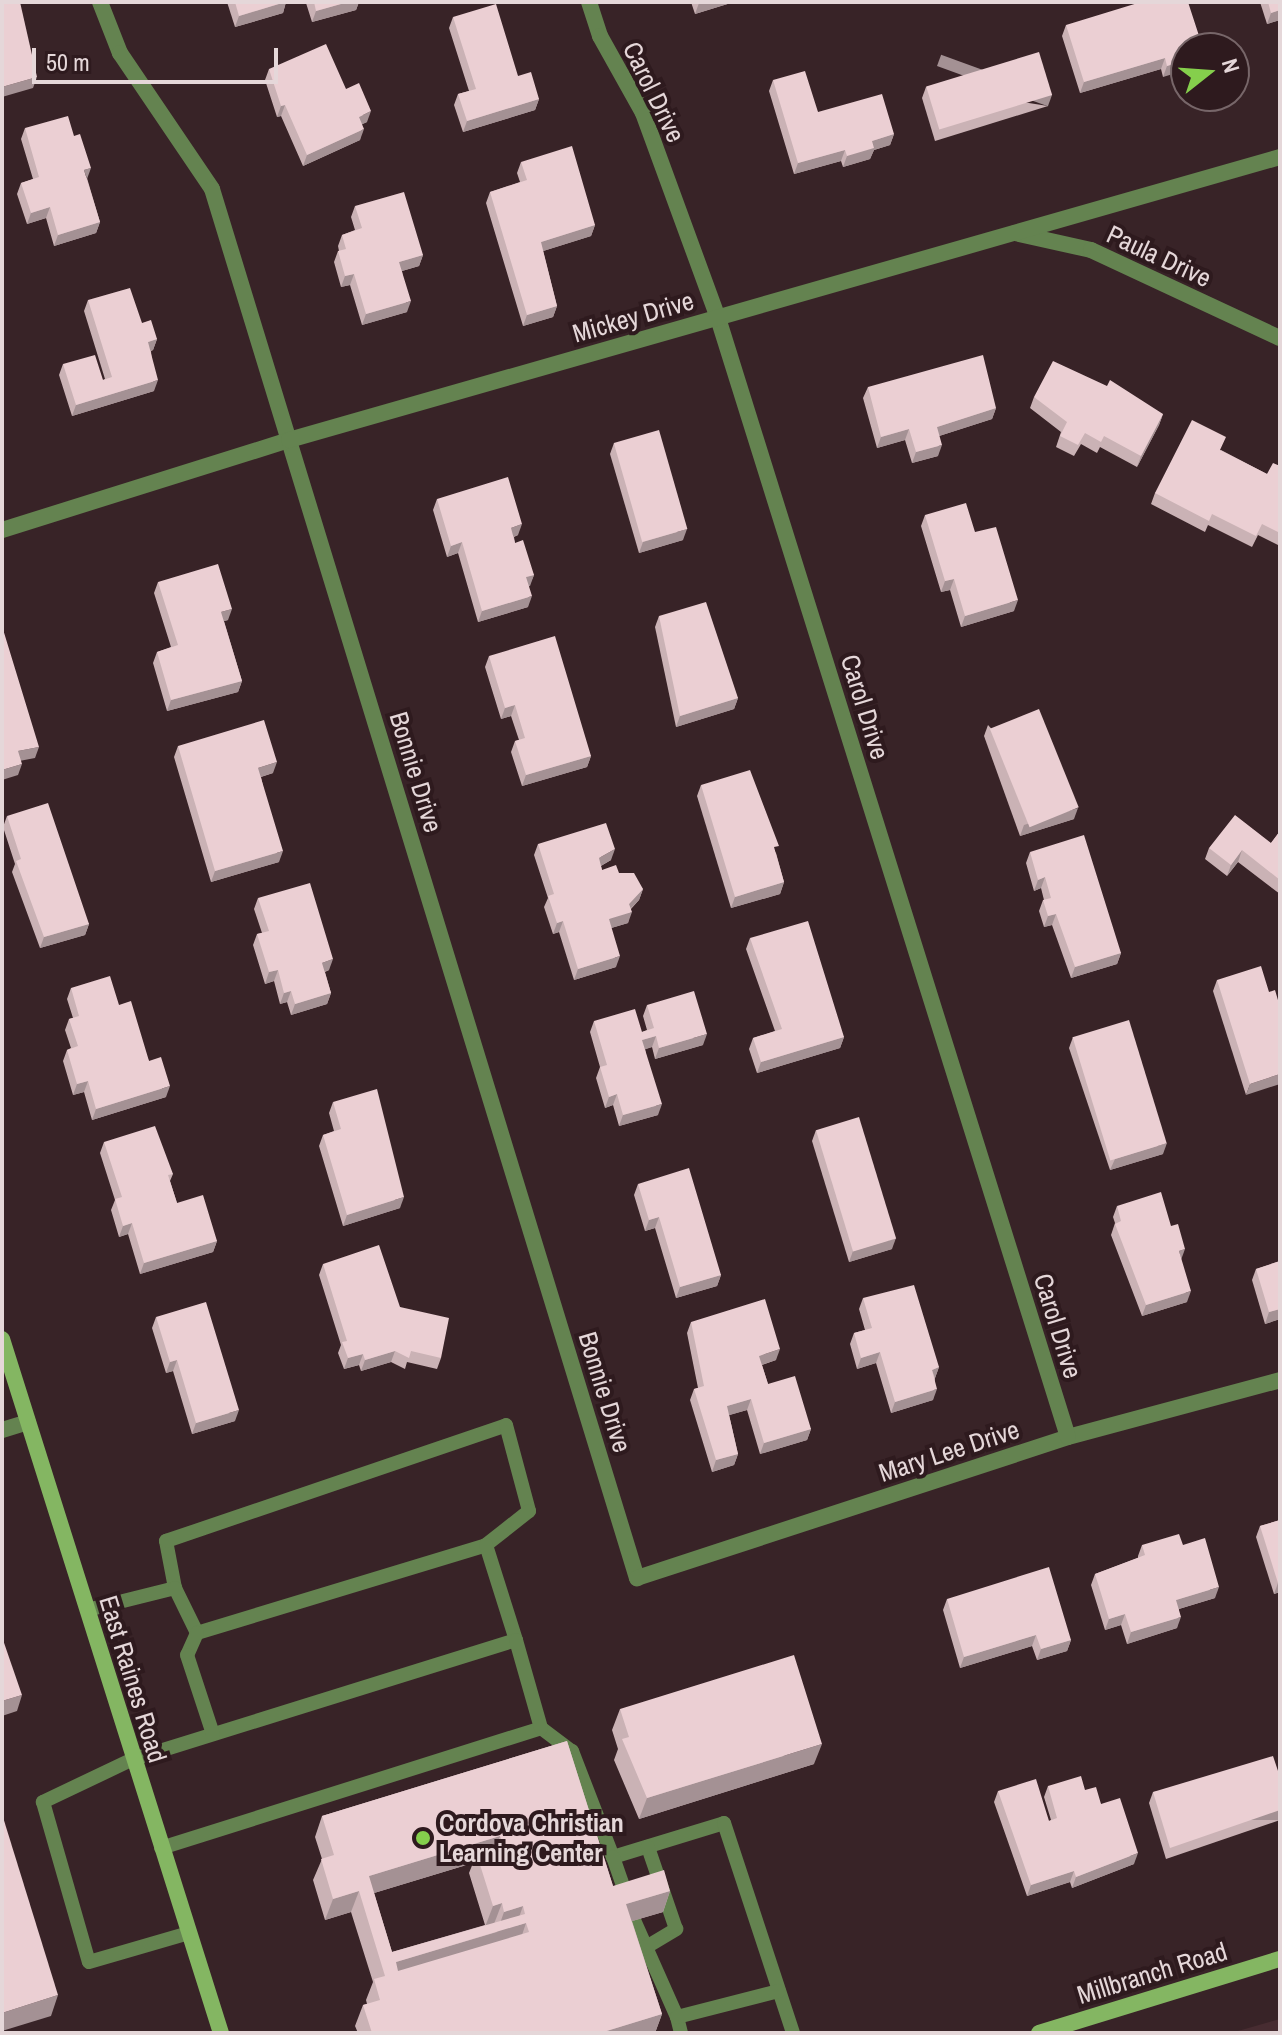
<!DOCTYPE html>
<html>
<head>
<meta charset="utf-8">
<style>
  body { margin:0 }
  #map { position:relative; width:1282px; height:2035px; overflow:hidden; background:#382327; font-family:"Archivo Narrow",sans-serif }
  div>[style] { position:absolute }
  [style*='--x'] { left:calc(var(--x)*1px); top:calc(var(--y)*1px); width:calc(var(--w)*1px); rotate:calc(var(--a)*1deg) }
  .built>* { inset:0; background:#472c31 }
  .service>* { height:14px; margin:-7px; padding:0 7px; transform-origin:7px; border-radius:7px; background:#648350 }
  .minor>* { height:16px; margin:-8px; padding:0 8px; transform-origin:8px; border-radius:8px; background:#648350 }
  .secondary>* { height:16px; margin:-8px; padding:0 8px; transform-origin:8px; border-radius:8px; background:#84b662 }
  .wall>* { inset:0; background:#cab2b5 }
  .shaded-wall>* { inset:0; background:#a49194; transform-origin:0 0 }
  .building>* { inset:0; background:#ebcfd3; transform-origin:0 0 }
  .dots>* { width:22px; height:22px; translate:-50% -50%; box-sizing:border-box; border:4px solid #2e1a1e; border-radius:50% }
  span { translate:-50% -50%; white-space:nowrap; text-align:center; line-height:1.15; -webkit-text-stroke:8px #2e1a1e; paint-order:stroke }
  .street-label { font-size:26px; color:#e5d7d9 }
  .poi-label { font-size:26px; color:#e5d7d9; font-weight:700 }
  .left { translate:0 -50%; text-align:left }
  .frame { position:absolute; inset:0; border:4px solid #e5d7d9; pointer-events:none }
  .north { position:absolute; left:1170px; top:32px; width:80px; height:80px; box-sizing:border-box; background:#2e1a1e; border:2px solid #776669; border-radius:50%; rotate:73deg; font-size:22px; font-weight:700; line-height:32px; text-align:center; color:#e5d7d9 }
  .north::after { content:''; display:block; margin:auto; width:28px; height:36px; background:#85cf4c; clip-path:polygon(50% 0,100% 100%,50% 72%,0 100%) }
  .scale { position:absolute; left:32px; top:48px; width:246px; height:36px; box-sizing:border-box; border:4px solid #e5d7d9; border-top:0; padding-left:10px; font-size:24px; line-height:28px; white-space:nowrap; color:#e5d7d9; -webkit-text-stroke:6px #2e1a1e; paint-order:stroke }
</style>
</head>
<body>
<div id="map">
  <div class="built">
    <div style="clip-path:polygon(1280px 2019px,1280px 2033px,1231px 2033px)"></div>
  </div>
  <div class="service">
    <div style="--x:175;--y:1588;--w:48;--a:-100.8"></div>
    <div style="--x:166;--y:1541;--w:359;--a:-18.8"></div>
    <div style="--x:506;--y:1425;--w:89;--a:75"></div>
    <div style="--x:529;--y:1511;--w:55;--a:141.7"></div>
    <div style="--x:87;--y:1610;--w:91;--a:-14"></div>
    <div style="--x:175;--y:1588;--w:50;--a:63.9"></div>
    <div style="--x:197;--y:1633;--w:302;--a:-16.9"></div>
    <div style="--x:486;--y:1545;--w:100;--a:72.5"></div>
    <div style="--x:516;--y:1640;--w:401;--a:162.7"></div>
    <div style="--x:133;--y:1759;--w:100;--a:154.5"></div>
    <div style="--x:43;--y:1802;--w:166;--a:74"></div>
    <div style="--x:89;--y:1962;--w:104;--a:-16.2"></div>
    <div style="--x:197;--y:1633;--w:24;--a:114"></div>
    <div style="--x:187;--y:1655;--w:83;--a:71.8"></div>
    <div style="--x:541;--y:1728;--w:39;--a:37"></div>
    <div style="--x:572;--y:1751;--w:114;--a:68.9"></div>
    <div style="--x:613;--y:1857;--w:116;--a:-17"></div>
    <div style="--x:724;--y:1823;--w:221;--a:71.8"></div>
    <div style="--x:161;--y:1848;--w:398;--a:-17.5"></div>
    <div style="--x:541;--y:1728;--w:91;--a:-105.9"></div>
    <div style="--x:613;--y:1857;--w:46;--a:70.8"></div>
    <div style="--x:634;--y:1920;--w:106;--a:66.1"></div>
    <div style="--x:643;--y:1949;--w:39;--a:-31"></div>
    <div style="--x:676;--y:1929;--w:87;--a:-108.9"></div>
    <div style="--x:681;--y:2033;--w:16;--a:-104"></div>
    <div style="--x:677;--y:2017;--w:105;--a:-14.3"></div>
  </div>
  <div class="minor">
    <div style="--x:100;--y:2;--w:55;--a:68.6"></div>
    <div style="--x:120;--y:53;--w:164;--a:55.9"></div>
    <div style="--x:212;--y:189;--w:1453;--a:72.99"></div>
    <div style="--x:637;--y:1578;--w:453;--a:-18.1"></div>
    <div style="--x:1068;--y:1437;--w:220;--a:-15"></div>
    <div style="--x:589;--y:2;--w:36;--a:72"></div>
    <div style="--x:600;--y:36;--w:88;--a:60.8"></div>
    <div style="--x:643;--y:113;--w:218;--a:69.9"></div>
    <div style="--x:718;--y:318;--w:1172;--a:72.63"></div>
    <div style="--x:1015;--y:233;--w:78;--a:12.6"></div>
    <div style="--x:1091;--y:250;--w:208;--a:25"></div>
    <div style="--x:2;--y:530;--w:301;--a:-17.4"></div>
    <div style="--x:289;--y:440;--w:1031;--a:-15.94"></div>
    <div style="--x:2;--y:1430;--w:27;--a:-17"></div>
  </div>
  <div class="secondary">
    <div style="--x:2;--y:1339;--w:728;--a:72.49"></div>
    <div style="--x:1039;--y:2033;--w:252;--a:-17.1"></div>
  </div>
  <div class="wall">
    <div style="clip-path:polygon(227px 2px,286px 2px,283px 13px,235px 27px)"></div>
    <div style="clip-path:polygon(301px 2px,359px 2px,356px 10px,312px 22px,306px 3px,302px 4px)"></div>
    <div style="clip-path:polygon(691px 2px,734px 2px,695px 14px)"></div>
    <div style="clip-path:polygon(1260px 2px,1280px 2px,1280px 20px,1267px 24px)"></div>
    <div style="clip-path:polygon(453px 17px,518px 76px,539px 99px,535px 110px,463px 132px,454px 105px,458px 94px,469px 91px,449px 28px)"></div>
    <div style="clip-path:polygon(1066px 25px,1203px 48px,1163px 77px,1161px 69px,1080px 93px,1062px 36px)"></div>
    <div style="clip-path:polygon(269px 69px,346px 89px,367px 122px,362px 124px,360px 140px,303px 166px,281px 116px,277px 117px,265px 80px)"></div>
    <div style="clip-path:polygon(773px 80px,818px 112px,894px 134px,890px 145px,874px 150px,870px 159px,843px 167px,841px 161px,794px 174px,769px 91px)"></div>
    <div style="clip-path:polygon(926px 87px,1048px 106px,935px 141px,922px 98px)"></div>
    <div style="clip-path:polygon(25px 128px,87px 178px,100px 222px,96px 233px,54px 246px,46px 218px,27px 224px,17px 194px,21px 183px,33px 179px,21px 139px)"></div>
    <div style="clip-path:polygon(521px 162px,595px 225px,591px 236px,543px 251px,557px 306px,553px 317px,523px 326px,486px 203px,490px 192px,520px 182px,517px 173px)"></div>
    <div style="clip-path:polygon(355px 206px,423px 255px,419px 266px,402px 271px,407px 312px,362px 325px,350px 285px,341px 287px,334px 262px,338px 251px,339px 251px,338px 246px,342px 235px,355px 230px,351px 217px)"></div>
    <div style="clip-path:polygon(88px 300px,142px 323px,157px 339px,153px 350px,151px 351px,154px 391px,72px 416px,59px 375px,63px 364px,103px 380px,105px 379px,84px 311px)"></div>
    <div style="clip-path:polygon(868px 387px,996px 408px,992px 419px,939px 436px,938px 456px,912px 463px,905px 440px,877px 448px,863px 398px)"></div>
    <div style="clip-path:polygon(1034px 397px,1163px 414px,1159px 425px,1137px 467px,1100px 447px,1097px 453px,1081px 444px,1074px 456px,1056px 447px,1061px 432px,1030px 408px)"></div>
    <div style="clip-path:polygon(614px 443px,683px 540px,639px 553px,610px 454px)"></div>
    <div style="clip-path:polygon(1221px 450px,1267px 474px,1280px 466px,1280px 546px,1258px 535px,1252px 547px,1208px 525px,1205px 532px,1151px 504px,1155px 493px)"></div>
    <div style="clip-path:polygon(437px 499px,518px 535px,514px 537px,515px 543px,534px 575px,529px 586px,528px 607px,478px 622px,458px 553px,447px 557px,433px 510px)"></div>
    <div style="clip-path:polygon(925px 515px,975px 532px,1014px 611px,961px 627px,950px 590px,941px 592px,921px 526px)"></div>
    <div style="clip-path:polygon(158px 582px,228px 620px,224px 621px,242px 681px,238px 692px,167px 711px,153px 663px,157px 652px,171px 647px,154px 593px)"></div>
    <div style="clip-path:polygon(659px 616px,738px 698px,734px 709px,676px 727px,655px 627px)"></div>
    <div style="clip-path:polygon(489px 656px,591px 756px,587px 767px,522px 786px,511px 752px,515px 741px,519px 740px,511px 716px,501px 719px,485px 667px)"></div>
    <div style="clip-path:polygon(988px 725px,1074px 819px,1020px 836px,984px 736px)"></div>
    <div style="clip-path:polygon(178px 746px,273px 773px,261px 777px,279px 862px,211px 882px,174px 757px)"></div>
    <div style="clip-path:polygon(701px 785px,776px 853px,784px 882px,780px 894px,731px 908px,697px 796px)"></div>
    <div style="clip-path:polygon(7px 816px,89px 924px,85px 935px,40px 948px,12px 872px,15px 864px,3px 827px)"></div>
    <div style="clip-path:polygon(1280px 831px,1280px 894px,1238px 862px,1227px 876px,1205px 859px,1209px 848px,1271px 843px)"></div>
    <div style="clip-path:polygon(538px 844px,611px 860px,601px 866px,602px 870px,619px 873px,643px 889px,639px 900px,631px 909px,628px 923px,611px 928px,616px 967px,574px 980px,559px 932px,553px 934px,544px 907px,548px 898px,534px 855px)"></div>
    <div style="clip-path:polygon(1030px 852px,1121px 953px,1117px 964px,1071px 978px,1052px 925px,1044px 927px,1039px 911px,1043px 900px,1044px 900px,1041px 888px,1034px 891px,1026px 863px)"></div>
    <div style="clip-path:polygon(258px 898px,329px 970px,325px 972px,331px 993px,327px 1004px,291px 1015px,287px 1002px,280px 1004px,274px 981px,265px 984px,253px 945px,257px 934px,262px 933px,254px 909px)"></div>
    <div style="clip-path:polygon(750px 938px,844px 1037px,840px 1048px,757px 1073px,749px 1049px,753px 1038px,775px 1031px,746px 949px)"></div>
    <div style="clip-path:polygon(1217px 980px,1269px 992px,1280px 1007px,1246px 1095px,1213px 991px)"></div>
    <div style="clip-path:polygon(71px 988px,119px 1005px,149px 1061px,166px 1097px,92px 1120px,84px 1092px,73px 1095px,63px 1061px,67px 1050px,71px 1048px,65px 1030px,69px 1019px,73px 1018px,67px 999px)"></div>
    <div style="clip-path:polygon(647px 1005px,703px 1045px,655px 1059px,652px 1047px,645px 1049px,658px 1115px,619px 1126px,613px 1105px,605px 1108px,596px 1078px,600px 1067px,590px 1032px,594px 1021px,642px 1032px,647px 1030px,643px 1016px)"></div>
    <div style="clip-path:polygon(1073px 1037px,1163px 1154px,1110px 1170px,1069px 1048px)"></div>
    <div style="clip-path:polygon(333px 1102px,400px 1208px,343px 1226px,319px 1146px,323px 1135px,334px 1131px,329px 1113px)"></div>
    <div style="clip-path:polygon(816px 1130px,892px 1249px,849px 1262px,812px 1141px)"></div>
    <div style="clip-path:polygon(104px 1142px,173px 1174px,170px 1181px,177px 1203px,217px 1241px,213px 1252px,140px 1274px,128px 1234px,119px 1237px,111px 1210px,115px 1200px,100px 1153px)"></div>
    <div style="clip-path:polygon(638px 1184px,721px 1275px,717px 1286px,676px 1298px,655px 1228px,645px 1231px,634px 1195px)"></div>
    <div style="clip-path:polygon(1117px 1206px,1181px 1260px,1187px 1302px,1142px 1316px,1111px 1235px,1115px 1223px,1113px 1217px)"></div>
    <div style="clip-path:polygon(1280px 1261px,1280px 1319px,1265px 1324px,1252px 1280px,1256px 1269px)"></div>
    <div style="clip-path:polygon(323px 1264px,400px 1307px,441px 1358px,437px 1369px,407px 1362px,405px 1369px,391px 1362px,361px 1371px,359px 1365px,344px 1369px,338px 1353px,341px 1345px,319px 1275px)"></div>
    <div style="clip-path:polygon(863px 1298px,939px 1367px,935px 1378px,933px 1400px,891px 1413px,876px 1363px,857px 1369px,850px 1344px,854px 1333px,865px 1330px,859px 1309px)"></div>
    <div style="clip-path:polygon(156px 1317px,235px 1421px,192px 1434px,173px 1371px,166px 1373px,152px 1328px)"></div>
    <div style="clip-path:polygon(691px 1322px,776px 1360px,762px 1365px,768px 1384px,811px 1429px,807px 1440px,760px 1454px,747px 1410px,729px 1415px,738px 1454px,734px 1465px,712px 1472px,690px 1400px,694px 1389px,698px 1388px,687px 1333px)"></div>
    <div style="clip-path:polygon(1280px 1520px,1280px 1592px,1274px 1594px,1256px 1537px,1260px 1526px)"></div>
    <div style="clip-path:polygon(1142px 1545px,1183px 1545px,1215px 1598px,1179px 1609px,1177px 1628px,1127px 1644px,1121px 1625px,1105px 1630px,1091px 1585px,1095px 1574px,1138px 1558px,1138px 1556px)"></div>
    <div style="clip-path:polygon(947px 1599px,1071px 1640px,1067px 1651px,1037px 1660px,1032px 1646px,960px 1668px,943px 1610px)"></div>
    <div style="clip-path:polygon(620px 1709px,814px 1764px,639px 1819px,614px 1760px,618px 1749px,612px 1730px)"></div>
    <div style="clip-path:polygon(evenodd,567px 1741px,613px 1886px,670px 1891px,663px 1912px,632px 1921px,662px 2014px,655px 2033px,358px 2033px,355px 2026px,363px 2005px,367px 2004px,366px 2000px,373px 1982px,351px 1912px,325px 1920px,313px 1880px,322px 1859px,315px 1837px,322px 1816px,567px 1741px,473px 1863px,469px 1873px,485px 1925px,392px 1952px,374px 1893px,473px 1863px)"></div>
    <div style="clip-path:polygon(1280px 1777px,1280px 1820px,1166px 1859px,1149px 1803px,1153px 1792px)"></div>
    <div style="clip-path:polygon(1048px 1786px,1085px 1790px,1101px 1804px,1134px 1864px,1072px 1888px,1070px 1882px,1027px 1896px,994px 1802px,998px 1791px,1049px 1821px,1051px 1820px,1044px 1797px)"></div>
  </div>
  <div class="shaded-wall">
    <div style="clip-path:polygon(286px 2px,283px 13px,235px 27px,239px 16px)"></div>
    <div style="clip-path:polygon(348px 2px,359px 2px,356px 10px,312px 22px,316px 11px)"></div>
    <div style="clip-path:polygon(702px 2px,734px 2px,695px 14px,699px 3px)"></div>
    <div style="clip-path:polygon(1280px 10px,1280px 20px,1267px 24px,1271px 13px)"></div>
    <div style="clip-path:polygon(1165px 58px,1161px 69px,1080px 93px,1084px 82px)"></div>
    <div style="clip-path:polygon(1186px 60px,1186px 70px,1163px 77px,1167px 66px)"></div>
    <div style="clip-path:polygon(37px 77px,33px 88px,2px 97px,2px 87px)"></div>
    <div style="left:1052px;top:95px;width:12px;height:118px;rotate:110deg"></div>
    <div style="clip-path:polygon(539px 99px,535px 110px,463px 132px,467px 121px)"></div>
    <div style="clip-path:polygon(285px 105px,281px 116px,277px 117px,281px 106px)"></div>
    <div style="clip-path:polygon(371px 111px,367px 122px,355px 128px,359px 117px)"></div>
    <div style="clip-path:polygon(364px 129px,360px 140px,303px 166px,307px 155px)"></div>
    <div style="clip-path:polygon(894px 134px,890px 145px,874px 150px,870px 159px,843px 167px,847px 156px,872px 141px)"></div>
    <div style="clip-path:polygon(845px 150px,841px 161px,794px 174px,798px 163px)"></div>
    <div style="clip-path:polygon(91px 168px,87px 179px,84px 170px)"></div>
    <div style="clip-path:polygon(50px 207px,46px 218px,27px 224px,31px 213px)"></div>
    <div style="clip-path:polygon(100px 222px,96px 233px,54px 246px,58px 235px)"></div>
    <div style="clip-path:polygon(595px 225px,591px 236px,537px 253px,541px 242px)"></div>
    <div style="clip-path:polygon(423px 255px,419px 266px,395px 273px,399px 262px)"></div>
    <div style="clip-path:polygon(354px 274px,350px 285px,341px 287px,345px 276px)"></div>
    <div style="clip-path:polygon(411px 301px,407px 312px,362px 325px,366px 314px)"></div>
    <div style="clip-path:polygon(557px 306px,553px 317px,523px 326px,527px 315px)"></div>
    <div style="clip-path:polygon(157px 339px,153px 350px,144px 353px,148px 342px)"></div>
    <div style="clip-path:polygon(158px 380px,154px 391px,72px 416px,76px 405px)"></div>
    <div style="clip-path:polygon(996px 408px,992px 419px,933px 438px,937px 427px)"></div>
    <div style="clip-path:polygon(1163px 414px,1159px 425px,1137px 467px,1141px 456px)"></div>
    <div style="clip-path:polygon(909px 429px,905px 440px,877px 448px,881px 437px)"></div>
    <div style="clip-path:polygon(942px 445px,938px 456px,912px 463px,916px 452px)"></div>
    <div style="clip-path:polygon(522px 524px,518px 535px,507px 539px,511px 528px)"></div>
    <div style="clip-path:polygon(687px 529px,683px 540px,639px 553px,643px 542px)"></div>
    <div style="clip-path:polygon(462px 542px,458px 553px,447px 557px,451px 546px)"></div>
    <div style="clip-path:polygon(534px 575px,530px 586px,522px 588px,526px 577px)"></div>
    <div style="clip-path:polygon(954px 579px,950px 590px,941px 592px,945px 581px)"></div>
    <div style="clip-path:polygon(532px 596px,528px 607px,478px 622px,482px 611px)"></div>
    <div style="clip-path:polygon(1018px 600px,1014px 611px,961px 627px,965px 616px)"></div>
    <div style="clip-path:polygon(232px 609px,228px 620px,217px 623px,221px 612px)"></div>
    <div style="clip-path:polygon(242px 681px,238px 692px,167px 711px,171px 700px)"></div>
    <div style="clip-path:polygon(738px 698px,734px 709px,676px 727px,680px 716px)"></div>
    <div style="clip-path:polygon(515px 705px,511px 716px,501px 719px,505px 708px)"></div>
    <div style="clip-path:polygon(39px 747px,35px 758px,14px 762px,18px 751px)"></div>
    <div style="clip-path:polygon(591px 756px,587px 767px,522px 786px,526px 775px)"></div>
    <div style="clip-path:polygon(277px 762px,273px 773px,254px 779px,258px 768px)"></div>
    <div style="clip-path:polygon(22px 764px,18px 775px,2px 780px,2px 770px)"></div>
    <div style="clip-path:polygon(1078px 808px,1074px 819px,1020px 836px,1024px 825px)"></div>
    <div style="clip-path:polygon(615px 849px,611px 860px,595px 869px,599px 858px)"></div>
    <div style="clip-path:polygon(1242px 850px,1238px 862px,1227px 876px,1231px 865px)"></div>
    <div style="clip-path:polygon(283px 851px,279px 862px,211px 882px,215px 871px)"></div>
    <div style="clip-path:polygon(1045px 877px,1041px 888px,1034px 891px,1038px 880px)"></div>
    <div style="clip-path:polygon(784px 882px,780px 894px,731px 908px,735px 897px)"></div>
    <div style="clip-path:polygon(643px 889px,639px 900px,626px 913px,632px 912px,628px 923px,605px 930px,609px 919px,629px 904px)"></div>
    <div style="clip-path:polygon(1056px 914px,1052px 925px,1044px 927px,1048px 916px)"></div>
    <div style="clip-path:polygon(563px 921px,559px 932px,553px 934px,557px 923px)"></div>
    <div style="clip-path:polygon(89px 924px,85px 935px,40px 948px,44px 937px)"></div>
    <div style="clip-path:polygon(1121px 953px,1117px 964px,1071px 978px,1075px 967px)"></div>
    <div style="clip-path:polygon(620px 956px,616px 967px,574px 980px,578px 969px)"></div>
    <div style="clip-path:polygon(333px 959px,329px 970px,318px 974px,322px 963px)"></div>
    <div style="clip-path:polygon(278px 970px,274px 981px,265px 984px,269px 972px)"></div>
    <div style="clip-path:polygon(291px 991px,287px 1002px,280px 1004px,284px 993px)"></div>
    <div style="clip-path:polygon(331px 993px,327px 1004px,291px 1015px,295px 1004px)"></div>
    <div style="clip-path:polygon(707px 1034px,703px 1045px,655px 1059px,659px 1048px)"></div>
    <div style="clip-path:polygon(656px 1036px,652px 1047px,638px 1052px,642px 1040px)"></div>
    <div style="clip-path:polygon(844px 1037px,840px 1048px,757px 1073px,761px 1062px)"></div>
    <div style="clip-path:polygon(1280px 1074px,1280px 1084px,1246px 1095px,1250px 1084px)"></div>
    <div style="clip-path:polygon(88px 1081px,84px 1092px,73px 1095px,77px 1084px)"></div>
    <div style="clip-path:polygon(170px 1086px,166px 1097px,92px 1120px,96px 1109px)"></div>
    <div style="clip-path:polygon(617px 1094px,613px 1105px,605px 1108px,609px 1097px)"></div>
    <div style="clip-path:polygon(662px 1104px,658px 1115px,619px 1126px,623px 1115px)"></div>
    <div style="clip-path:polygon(1167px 1143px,1163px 1154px,1110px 1170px,1115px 1159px)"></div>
    <div style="clip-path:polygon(404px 1197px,400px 1208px,343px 1226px,347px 1215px)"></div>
    <div style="clip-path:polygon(659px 1217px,655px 1228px,645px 1231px,649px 1220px)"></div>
    <div style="clip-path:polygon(132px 1223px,128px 1234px,119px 1237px,123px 1226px)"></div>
    <div style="clip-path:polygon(896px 1238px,892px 1249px,849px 1262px,853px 1251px)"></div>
    <div style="clip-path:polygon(217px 1241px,213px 1252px,140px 1274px,144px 1263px)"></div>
    <div style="clip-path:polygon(1185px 1249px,1181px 1260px,1179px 1251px)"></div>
    <div style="clip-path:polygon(721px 1275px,717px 1286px,676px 1298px,680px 1287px)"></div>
    <div style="clip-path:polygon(1191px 1291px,1187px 1302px,1142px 1316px,1146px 1305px)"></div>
    <div style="clip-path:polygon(1280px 1309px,1280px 1319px,1265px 1324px,1269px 1312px)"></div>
    <div style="clip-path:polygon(780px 1349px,776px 1360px,755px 1367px,759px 1356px)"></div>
    <div style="clip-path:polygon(395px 1351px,391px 1362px,361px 1371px,365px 1360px)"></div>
    <div style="clip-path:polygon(880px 1352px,876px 1363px,857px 1369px,861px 1358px)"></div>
    <div style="clip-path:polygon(363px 1354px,359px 1365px,344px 1369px,348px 1358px)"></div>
    <div style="clip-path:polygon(177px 1360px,173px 1371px,166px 1373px,170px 1362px)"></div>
    <div style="clip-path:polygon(939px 1367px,935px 1378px,932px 1370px)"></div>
    <div style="clip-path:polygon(937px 1389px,933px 1400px,891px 1413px,895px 1402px)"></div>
    <div style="clip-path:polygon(751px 1399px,747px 1410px,723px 1417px,727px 1406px)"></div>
    <div style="clip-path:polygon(239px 1410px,235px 1421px,192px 1434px,196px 1423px)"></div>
    <div style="clip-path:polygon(811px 1429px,807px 1440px,760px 1454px,764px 1443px)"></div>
    <div style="clip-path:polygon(738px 1454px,734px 1465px,712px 1472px,716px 1460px)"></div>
    <div style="clip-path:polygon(1278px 1583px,1280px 1583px,1280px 1592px,1274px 1594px)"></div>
    <div style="clip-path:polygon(1219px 1587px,1215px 1598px,1172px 1611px,1176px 1600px)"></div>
    <div style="clip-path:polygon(1125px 1614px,1121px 1625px,1105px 1630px,1109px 1619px)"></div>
    <div style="clip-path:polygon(1181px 1617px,1177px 1628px,1127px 1644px,1131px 1632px)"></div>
    <div style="clip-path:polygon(1036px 1635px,1032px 1646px,960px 1668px,964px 1657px)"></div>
    <div style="clip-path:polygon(1071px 1640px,1067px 1651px,1037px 1660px,1041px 1649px)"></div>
    <div style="clip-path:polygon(22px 1695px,17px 1711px,2px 1716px,2px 1701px)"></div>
    <div style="clip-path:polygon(822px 1744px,814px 1764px,639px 1819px,647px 1798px)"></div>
    <div style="left:1280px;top:1810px;width:10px;height:116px;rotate:90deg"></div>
    <div style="clip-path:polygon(500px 1836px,493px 1857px,476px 1852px,473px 1863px,361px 1897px,369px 1876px)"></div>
    <div style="clip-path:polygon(1138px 1853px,1134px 1864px,1072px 1888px,1076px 1877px)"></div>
    <div style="clip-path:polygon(1074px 1871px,1070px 1882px,1027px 1896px,1031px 1885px)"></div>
    <div style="clip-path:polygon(359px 1891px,351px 1912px,325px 1920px,333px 1899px)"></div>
    <div style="clip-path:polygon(670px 1891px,663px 1912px,619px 1925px,626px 1904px)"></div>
    <div style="clip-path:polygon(502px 1903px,494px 1924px,485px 1927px,493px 1906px)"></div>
    <div style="clip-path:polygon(523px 1906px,516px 1926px,526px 1923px,519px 1944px,388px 1983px,396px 1962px,497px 1932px,504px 1912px)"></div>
    <div style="clip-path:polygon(58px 1995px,51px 2016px,2px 2031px,2px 2013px)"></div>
    <div style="clip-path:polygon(662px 2014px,655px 2033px,600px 2033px)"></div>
  </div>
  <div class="building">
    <div style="clip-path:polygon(2px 2px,20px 2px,37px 77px,2px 87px)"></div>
    <div style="clip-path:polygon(235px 2px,285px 2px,239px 16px)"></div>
    <div style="clip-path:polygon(314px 2px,348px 2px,316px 11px)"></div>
    <div style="clip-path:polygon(1141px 2px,1188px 2px,1203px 48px,1186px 48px,1186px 60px,1167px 66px,1165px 58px,1084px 82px,1066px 25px)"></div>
    <div style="clip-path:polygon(1268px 2px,1280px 2px,1280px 10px,1271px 13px)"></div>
    <div style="clip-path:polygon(496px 4px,518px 76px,531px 72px,539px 99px,467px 121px,458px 94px,476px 89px,453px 17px)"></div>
    <div style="clip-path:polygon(326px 44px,346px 89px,359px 83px,371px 111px,359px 117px,364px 129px,307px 155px,285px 105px,281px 106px,269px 69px)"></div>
    <div style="left:1039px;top:52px;width:45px;height:118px;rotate:73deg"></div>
    <div style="clip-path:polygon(805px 71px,818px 112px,882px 94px,894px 134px,872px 141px,874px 148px,847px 156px,845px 150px,798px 163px,773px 80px)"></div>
    <div style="clip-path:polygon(68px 116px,74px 136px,80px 134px,91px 168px,84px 170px,100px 222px,58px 235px,50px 207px,31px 213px,21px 183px,39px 177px,25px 128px)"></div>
    <div style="clip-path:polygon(572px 146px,595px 225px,541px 242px,557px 306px,527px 315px,490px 192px,527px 180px,521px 162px)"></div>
    <div style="clip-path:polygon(404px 192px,423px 255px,399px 262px,411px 301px,366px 314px,354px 274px,345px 276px,338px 251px,346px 249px,342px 235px,362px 228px,355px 206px)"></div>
    <div style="clip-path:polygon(130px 288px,142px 323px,151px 320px,157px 339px,148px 342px,158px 380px,76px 405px,63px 364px,95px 355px,103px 380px,112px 377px,88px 300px)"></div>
    <div style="clip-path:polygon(983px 355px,996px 408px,937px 427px,942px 445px,916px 452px,909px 429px,881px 437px,868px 387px)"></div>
    <div style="clip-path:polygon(1053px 361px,1107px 386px,1110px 380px,1163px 414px,1141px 456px,1104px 436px,1101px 442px,1085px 433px,1078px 445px,1060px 436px,1067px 422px,1034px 397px)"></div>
    <div style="clip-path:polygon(1192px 420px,1226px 437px,1220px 450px,1267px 474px,1273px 463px,1280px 466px,1280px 533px,1262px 524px,1256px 536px,1212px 514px,1209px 521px,1155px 493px)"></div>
    <div style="left:659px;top:430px;width:103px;height:47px;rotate:74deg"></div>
    <div style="clip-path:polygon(508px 477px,522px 524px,511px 528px,515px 543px,523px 540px,534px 575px,526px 577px,532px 596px,482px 611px,462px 542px,451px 546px,437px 499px)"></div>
    <div style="clip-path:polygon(966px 503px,975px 532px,996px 527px,1018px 600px,965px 616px,954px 579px,945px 581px,925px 515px)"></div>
    <div style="clip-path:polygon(218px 564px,232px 609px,221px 612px,242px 681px,171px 700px,157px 652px,178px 645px,158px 582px)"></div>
    <div style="clip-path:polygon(706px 602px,738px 698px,680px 716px,659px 616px)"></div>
    <div style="clip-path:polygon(2px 626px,39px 747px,18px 751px,22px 764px,2px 770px)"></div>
    <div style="clip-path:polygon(555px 636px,591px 756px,526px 775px,515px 741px,525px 738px,515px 705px,505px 708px,489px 656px)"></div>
    <div style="left:1039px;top:709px;width:106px;height:53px;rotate:68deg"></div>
    <div style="clip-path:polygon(264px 720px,277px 762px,258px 768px,283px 851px,215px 871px,178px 746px)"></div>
    <div style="clip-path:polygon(750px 770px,779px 846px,774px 847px,784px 882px,735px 897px,701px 785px)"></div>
    <div style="clip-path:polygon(48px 803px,89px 924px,44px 937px,16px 861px,21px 859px,7px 816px)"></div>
    <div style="clip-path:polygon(1235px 815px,1271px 843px,1280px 831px,1280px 880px,1242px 850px,1231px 865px,1209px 848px)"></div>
    <div style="clip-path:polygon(606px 823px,615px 849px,599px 858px,602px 870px,616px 865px,619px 873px,634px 873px,643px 889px,629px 904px,632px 912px,609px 919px,620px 956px,578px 969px,563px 921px,557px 923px,548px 896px,554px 894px,538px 844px)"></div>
    <div style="clip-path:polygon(1084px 835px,1121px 953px,1075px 967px,1056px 914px,1048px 916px,1043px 900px,1051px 898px,1045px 877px,1038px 880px,1030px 852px)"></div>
    <div style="clip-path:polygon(310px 883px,333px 959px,322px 963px,331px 993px,295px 1004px,291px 991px,284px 993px,278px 970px,269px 972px,257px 934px,269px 931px,258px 898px)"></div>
    <div style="clip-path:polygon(808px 921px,844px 1037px,761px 1062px,753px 1038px,782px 1029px,750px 938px)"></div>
    <div style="clip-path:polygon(1261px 966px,1269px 992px,1275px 990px,1280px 1007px,1280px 1074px,1250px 1084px,1217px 980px)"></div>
    <div style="clip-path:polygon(110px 976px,119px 1005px,131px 1001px,149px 1061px,161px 1057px,170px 1086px,96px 1109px,88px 1081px,77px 1084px,67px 1050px,78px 1046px,69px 1019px,79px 1016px,71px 988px)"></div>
    <div style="clip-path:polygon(694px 991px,707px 1034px,659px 1048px,656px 1036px,642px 1040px,662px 1104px,623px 1115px,617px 1094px,609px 1097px,600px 1067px,607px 1065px,594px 1021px,635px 1009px,642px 1032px,654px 1028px,647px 1005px)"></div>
    <div style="left:1129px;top:1020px;width:129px;height:59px;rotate:73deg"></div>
    <div style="clip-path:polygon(377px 1089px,404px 1197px,347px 1215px,323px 1135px,341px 1129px,333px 1102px)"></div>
    <div style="left:859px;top:1117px;width:127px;height:45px;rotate:73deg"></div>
    <div style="clip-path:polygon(155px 1126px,173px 1174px,168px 1175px,177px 1203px,203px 1195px,217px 1241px,144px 1263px,132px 1223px,123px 1226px,115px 1199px,122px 1197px,104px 1142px)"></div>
    <div style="clip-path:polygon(689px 1168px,721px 1275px,680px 1287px,659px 1217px,649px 1220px,638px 1184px)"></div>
    <div style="clip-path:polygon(1161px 1192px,1171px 1226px,1178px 1224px,1185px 1249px,1179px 1251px,1191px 1291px,1146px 1305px,1115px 1224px,1121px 1221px,1117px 1206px)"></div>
    <div style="clip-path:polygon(379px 1245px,400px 1307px,449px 1318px,441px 1358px,411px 1351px,409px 1358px,395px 1351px,365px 1360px,363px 1354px,348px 1358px,342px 1342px,347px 1341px,323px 1264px)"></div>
    <div style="clip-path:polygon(1280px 1261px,1280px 1309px,1269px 1312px,1256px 1269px)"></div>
    <div style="clip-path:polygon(914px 1285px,939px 1367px,932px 1370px,937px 1389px,895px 1402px,880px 1352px,861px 1358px,854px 1333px,872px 1328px,863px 1298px)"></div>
    <div style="clip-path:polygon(765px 1299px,780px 1349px,759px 1356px,768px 1384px,795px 1376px,811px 1429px,764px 1443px,751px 1399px,727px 1406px,738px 1454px,716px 1460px,694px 1389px,704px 1386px,691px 1322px)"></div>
    <div style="clip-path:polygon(206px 1302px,239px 1410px,196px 1423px,177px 1360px,170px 1362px,156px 1317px)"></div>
    <div style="clip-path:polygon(1280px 1520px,1280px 1583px,1278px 1583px,1260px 1526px)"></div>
    <div style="clip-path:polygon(1179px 1534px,1183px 1545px,1205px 1538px,1219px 1587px,1176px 1600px,1181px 1617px,1131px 1632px,1125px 1614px,1109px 1619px,1095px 1574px,1145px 1555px,1142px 1545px)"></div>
    <div style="clip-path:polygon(1049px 1567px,1071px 1640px,1041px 1649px,1036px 1635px,964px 1657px,947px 1599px)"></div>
    <div style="clip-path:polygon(2px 1637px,22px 1695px,2px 1701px)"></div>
    <div style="clip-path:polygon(794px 1655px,822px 1744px,647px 1798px,622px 1739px,629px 1737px,620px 1709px)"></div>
    <div style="clip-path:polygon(evenodd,567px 1741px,613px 1886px,664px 1870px,670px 1891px,626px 1904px,662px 2014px,600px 2033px,372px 2033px,363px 2005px,380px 2000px,374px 1979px,385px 1976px,359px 1891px,333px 1899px,321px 1859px,334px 1855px,322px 1816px,567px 1741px,500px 1836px,503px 1844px,476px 1852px,493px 1906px,502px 1903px,504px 1912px,523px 1906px,525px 1914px,392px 1952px,369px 1876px,500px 1836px,567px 1741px,526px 1923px,529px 1932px,398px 1971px,396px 1962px,526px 1923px)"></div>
    <div style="clip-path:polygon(1273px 1756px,1280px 1777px,1280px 1810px,1170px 1848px,1153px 1792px)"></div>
    <div style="clip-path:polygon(1081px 1776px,1085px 1790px,1096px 1787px,1101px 1804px,1120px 1798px,1138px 1853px,1076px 1877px,1074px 1871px,1031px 1885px,998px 1791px,1036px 1779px,1049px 1821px,1057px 1818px,1048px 1786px)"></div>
    <div style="clip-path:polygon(2px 1814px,58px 1995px,2px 2013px)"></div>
  </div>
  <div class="dots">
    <div style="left:423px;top:1838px;background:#85cf4c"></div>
  </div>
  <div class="street-label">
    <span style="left:654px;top:92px;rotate:64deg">Carol Drive</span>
    <span style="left:1159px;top:256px;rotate:25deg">Paula Drive</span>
    <span style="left:633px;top:317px;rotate:-16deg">Mickey Drive</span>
    <span style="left:865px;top:707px;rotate:73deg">Carol Drive</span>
    <span style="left:416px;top:772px;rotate:73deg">Bonnie Drive</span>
    <span style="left:1058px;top:1326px;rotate:73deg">Carol Drive</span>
    <span style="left:605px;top:1392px;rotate:73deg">Bonnie Drive</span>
    <span style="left:949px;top:1451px;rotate:-18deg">Mary Lee Drive</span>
    <span style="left:133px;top:1679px;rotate:73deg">East Raines Road</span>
    <span style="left:1152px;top:1973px;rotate:-17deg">Millbranch Road</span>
  </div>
  <div class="poi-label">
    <span class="left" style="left:439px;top:1838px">Cordova Christian<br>Learning Center</span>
  </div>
  <div class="frame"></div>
  <div class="north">N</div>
  <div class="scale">50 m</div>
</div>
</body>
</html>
